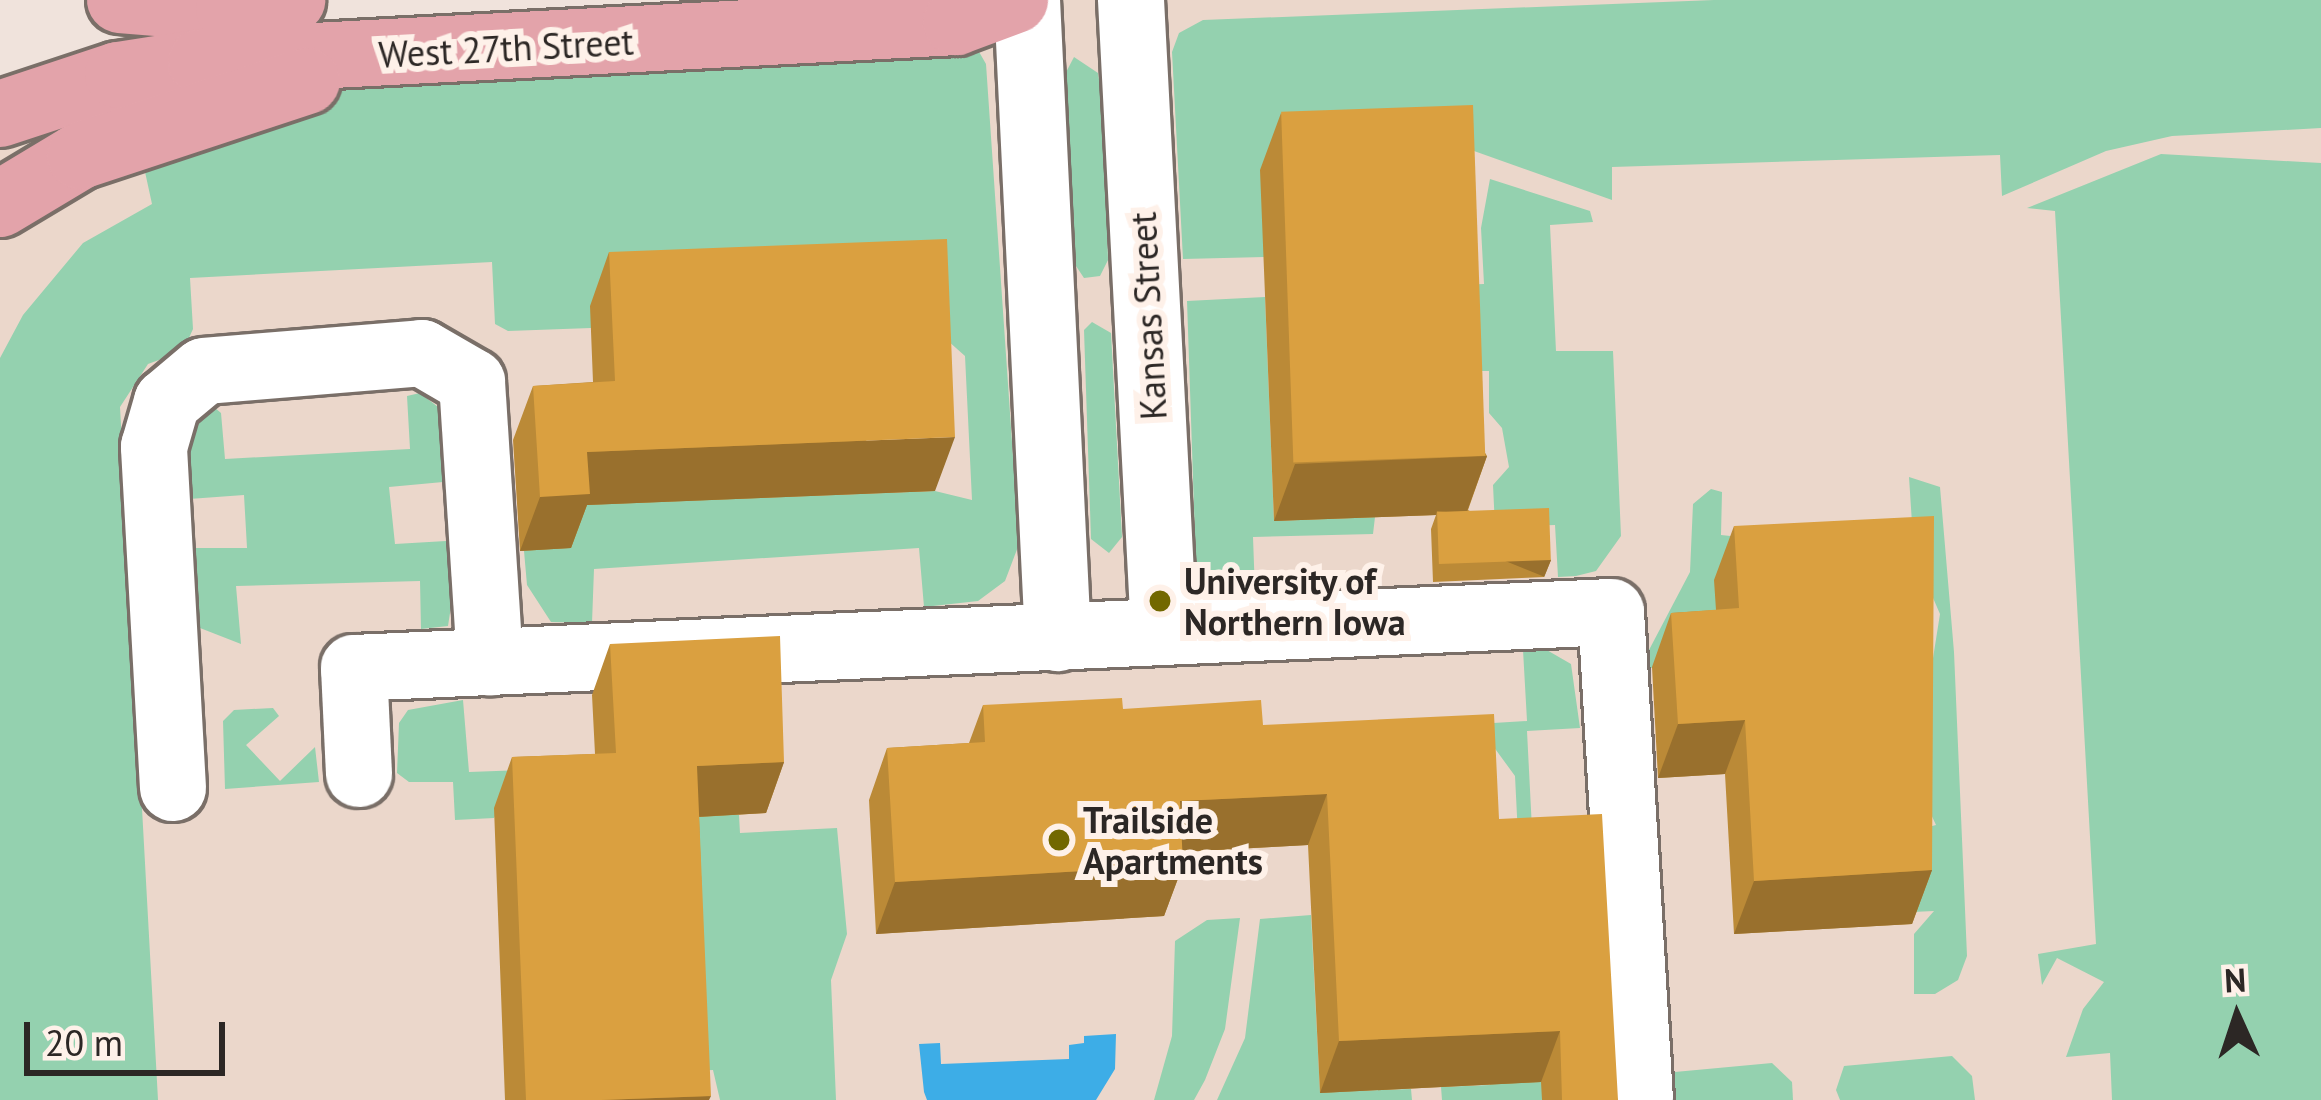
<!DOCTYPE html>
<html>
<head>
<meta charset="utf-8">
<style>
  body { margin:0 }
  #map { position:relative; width:2321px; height:1100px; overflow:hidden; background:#f0e3dc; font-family:"PT Sans",sans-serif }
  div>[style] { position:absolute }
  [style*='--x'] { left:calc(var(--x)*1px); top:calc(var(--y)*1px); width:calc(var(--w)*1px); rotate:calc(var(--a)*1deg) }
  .built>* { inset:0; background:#ebd7cb }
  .green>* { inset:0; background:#94d1af }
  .water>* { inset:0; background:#3dade7 }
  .roads { filter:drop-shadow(3px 0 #7a6f68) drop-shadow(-3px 0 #7a6f68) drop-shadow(0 3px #7a6f68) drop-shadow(0 -3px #7a6f68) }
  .minor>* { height:66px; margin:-33px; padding:0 33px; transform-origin:33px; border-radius:33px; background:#fff }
  .major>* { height:66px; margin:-33px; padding:0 33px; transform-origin:33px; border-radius:33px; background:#e3a3aa }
  .wall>* { inset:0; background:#bb8a37 }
  .shaded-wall>* { inset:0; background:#99702d; transform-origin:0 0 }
  .building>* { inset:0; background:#daa040; transform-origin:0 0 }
  .dots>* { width:33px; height:33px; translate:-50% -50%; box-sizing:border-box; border:6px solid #fef1e9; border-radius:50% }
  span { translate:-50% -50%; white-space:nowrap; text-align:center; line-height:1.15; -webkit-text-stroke:12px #fef1e9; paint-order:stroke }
  .street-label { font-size:36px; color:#2c2725 }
  .poi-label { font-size:36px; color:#2c2725; font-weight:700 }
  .left { translate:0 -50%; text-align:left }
  .north { position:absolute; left:2177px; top:956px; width:120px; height:120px; -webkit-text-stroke:9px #fef1e9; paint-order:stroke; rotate:357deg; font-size:33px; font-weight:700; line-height:48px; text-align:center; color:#2c2725 }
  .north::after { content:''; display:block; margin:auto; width:42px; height:54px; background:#2c2725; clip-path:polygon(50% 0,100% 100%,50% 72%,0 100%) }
  .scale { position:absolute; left:24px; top:1022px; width:201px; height:54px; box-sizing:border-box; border:6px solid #2c2725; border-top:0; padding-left:15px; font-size:36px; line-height:42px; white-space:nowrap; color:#2c2725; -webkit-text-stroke:9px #fef1e9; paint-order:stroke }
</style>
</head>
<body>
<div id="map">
  <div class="built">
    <div style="clip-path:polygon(874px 0,2321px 0,2321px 1100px,0 1100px,0 101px)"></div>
  </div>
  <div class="green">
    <div style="clip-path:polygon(1714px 0,2321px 0,2321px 128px,2172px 136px,2106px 151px,2002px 196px,2000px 155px,1612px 167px,1612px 200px,1460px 146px,1264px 257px,1183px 259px,1172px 52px,1179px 33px,1203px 20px)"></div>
    <div style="clip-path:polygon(974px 43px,986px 64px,1019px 544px,1005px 581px,978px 601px,924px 607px,919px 548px,594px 569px,592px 623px,551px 622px,527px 585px,524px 551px,565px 475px,598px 504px,935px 491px,972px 500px,965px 356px,929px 324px,927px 293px,591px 306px,591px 328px,508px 331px,495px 324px,492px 262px,190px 278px,193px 329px,183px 351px,148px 364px,120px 407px,158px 1100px,0 1100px,0 358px,23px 315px,83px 243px,152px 204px,127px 89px)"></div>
    <div style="clip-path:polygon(1074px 57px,1098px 73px,1104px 112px,1108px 260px,1100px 276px,1084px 278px,1074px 263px,1063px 78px)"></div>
    <div style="clip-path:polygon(2161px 154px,2321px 163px,2321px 1100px,2112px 1100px,2110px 1053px,2066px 1057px,2083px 1009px,2104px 982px,2057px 958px,2042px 985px,2038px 954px,2096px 944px,2055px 211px,2027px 208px)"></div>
    <div style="clip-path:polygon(1490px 179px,1590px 211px,1593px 222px,1550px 225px,1556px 351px,1613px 351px,1621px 536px,1596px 571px,1576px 576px,1558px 577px,1555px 525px,1495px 527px,1493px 485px,1509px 467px,1502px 428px,1489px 413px,1489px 371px,1461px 371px,1457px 285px,1484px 284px,1481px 228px)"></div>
    <div style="clip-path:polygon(1265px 297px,1274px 521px,1375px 517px,1373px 534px,1253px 537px,1255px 592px,1235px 592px,1214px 586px,1196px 567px,1187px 301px)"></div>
    <div style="clip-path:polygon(1092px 322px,1111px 333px,1122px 537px,1109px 553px,1091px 539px,1084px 330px)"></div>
    <div style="clip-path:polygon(420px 393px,438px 407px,443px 482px,389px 487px,395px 544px,446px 541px,456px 574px,448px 626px,421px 629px,420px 581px,236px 586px,241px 644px,200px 628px,187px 555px,195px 548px,247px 548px,244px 495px,189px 499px,190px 413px,208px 402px,221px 413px,225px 459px,410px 449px,407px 396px)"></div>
    <div style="clip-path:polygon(1909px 477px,1940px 487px,1954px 652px,1967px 956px,1958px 980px,1935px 994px,1914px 994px,1914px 934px,1934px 911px,1912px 912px,1913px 831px,1936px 825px,1914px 778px,1940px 614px,1914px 554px)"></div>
    <div style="clip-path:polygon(1711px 489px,1722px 492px,1721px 535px,1740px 537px,1718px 647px,1698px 664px,1639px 669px,1690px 572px,1693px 504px)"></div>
    <div style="clip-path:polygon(1545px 649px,1571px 664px,1580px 728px,1527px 731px,1534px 868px,1518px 836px,1515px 776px,1477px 724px,1527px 721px,1523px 650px)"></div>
    <div style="clip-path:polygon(463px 700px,469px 772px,520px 770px,494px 818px,455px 820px,453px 782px,409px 782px,397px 773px,399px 723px,408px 710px)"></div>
    <div style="clip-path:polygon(273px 708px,279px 716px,246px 745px,280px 781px,315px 747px,319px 782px,225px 789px,223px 721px,234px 710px)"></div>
    <div style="clip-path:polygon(678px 801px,739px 815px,740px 833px,837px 828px,847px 934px,831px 980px,836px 1100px,720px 1100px,713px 1070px,689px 1071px)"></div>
    <div style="clip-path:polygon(1311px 915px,1320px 1092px,1411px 1089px,1412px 1100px,1217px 1100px,1245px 1038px,1260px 919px)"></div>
    <div style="clip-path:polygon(1240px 918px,1225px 1029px,1205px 1080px,1194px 1100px,1154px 1100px,1172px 1036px,1175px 941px,1207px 920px)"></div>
    <div style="clip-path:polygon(1952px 1056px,1972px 1076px,1975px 1100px,1840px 1100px,1836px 1090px,1844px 1066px)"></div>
    <div style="clip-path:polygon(1489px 1058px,1600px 1100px,1442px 1100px,1441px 1087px,1490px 1085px)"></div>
    <div style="clip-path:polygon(1772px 1063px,1792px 1082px,1793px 1100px,1656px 1100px,1664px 1073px)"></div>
  </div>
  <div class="water">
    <div style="clip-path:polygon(1116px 1034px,1115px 1069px,1096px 1100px,927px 1100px,924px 1092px,919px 1044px,940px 1043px,941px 1064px,1069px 1059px,1069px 1045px,1084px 1043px,1084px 1036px)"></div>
  </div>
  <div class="roads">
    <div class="minor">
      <div style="--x:1027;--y:0;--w:639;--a:87.22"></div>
      <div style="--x:1131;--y:0;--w:632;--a:87.01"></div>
      <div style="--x:359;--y:774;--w:106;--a:-92.7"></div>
      <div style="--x:354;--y:668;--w:1258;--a:-2.55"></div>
      <div style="--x:1611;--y:612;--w:489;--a:86.6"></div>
      <div style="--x:173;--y:788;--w:342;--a:-93.2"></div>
      <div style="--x:154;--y:447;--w:47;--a:-73.9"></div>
      <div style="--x:167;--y:402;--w:48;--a:-40"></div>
      <div style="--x:204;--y:371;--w:219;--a:-4.7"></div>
      <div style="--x:422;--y:353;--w:58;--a:30.1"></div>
      <div style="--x:472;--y:382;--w:281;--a:86.3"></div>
    </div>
    <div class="major">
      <div style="--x:120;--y:0;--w:109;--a:4.7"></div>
      <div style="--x:229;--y:9;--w:64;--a:-8.1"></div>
      <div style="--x:0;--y:114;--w:124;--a:-18.3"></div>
      <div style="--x:118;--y:75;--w:84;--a:-8.9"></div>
      <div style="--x:201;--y:62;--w:756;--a:-3.03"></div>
      <div style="--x:956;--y:22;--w:63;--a:-20.4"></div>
      <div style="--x:0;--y:204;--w:93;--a:-31"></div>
      <div style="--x:80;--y:156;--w:239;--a:-18.3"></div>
    </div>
  </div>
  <div class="wall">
    <div style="clip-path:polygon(1281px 113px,1487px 456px,1468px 510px,1551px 560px,1544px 577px,1433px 582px,1431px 529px,1436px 515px,1274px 521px,1260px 170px)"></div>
    <div style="clip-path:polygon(609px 252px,935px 491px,587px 505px,571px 548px,520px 551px,513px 440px,533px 386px,593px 382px,590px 306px)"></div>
    <div style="clip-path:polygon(1734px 526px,1932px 870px,1912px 924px,1734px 934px,1725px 774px,1658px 778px,1652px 667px,1671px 613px,1716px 610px,1714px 580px)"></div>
    <div style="clip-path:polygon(610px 644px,784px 762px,766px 813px,699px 817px,709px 1100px,505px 1100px,494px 808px,512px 757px,595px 754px,592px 695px)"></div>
    <div style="clip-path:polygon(983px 705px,1123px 709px,1263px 725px,1499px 819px,1618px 1100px,1542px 1100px,1541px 1082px,1320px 1093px,1308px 845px,1182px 852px,1183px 865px,1164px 916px,876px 934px,869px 800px,887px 748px,969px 743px)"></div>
  </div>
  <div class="shaded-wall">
    <div style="clip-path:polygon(955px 437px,935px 491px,587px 505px,571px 548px,520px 551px,540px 497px,587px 452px)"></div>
    <div style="clip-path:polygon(1487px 456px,1466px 514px,1437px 511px,1436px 515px,1274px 521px,1295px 464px)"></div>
    <div style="left:1551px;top:560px;width:18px;height:112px;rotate:112deg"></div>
    <div style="clip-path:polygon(1745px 720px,1725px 774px,1658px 778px,1678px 724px)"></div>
    <div style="clip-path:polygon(784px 762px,766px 813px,678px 818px,697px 766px)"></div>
    <div style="clip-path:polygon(1327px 794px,1308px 845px,1161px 853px,1180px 801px)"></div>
    <div style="clip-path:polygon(1183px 865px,1164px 916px,876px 934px,895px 882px)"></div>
    <div style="clip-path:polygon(1932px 870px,1912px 924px,1734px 934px,1754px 881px)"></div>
    <div style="clip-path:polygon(1560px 1031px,1541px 1082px,1320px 1093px,1339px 1041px)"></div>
    <div style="clip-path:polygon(711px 1096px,709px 1100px,601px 1100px)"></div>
  </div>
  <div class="building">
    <div style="left:1473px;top:105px;width:351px;height:192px;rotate:88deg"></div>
    <div style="clip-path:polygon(947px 239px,955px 437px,587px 452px,590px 494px,540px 497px,533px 386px,615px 381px,609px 252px)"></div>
    <div style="left:1549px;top:508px;width:52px;height:112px;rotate:88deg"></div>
    <div style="clip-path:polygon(1934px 516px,1932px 870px,1754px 881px,1745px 720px,1678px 724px,1671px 613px,1739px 608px,1734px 526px)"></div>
    <div style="clip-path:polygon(780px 636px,784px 762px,697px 766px,711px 1096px,601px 1100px,526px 1100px,512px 757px,616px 753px,610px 644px)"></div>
    <div style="clip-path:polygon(1122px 698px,1123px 709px,1261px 700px,1263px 725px,1494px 714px,1499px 819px,1602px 814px,1618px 1100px,1562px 1100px,1560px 1031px,1339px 1041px,1327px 794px,1180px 801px,1183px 865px,895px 882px,887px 748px,985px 742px,983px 705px)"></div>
  </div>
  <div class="dots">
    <div style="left:1160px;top:601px;background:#726800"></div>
    <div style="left:1059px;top:840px;background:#726800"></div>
  </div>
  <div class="street-label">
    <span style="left:506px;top:48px;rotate:-3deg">West 27th Street</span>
    <span style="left:1148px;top:316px;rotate:-93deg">Kansas Street</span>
  </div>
  <div class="poi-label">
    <span class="left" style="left:1184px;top:601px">University of<br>Northern Iowa</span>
    <span class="left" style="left:1083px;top:840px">Trailside<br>Apartments</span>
  </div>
  <div class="north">N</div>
  <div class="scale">20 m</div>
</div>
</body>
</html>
